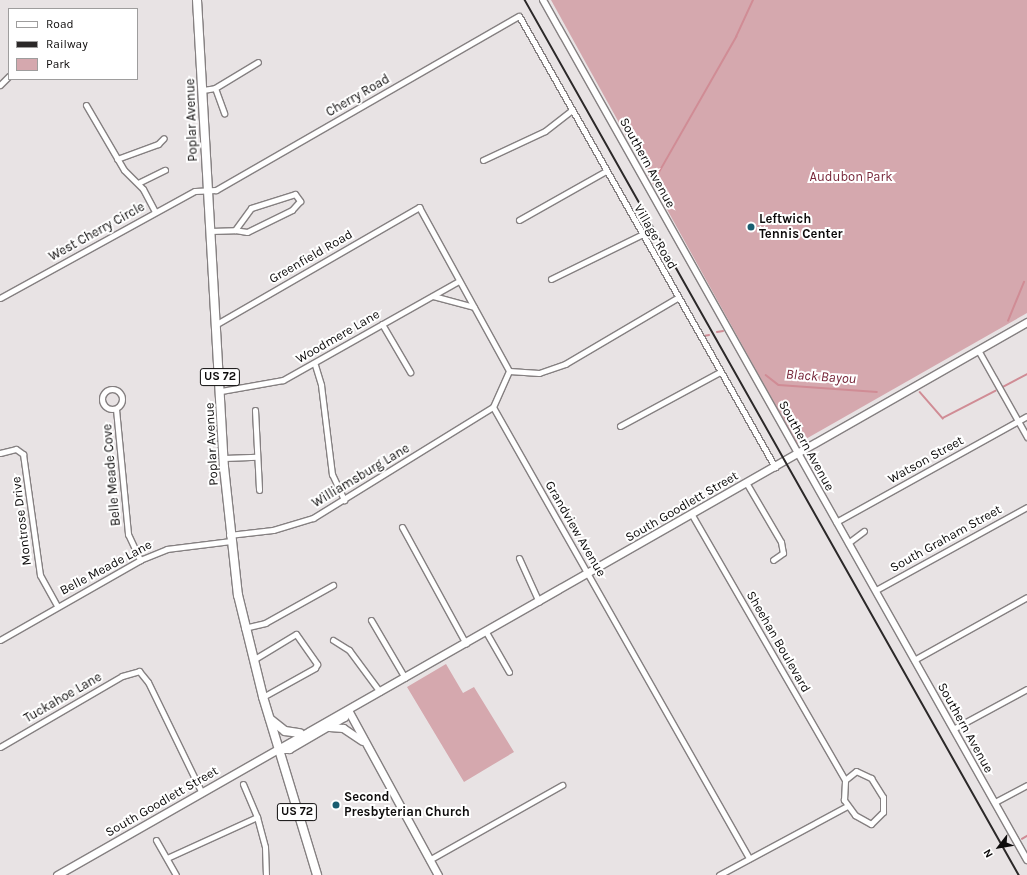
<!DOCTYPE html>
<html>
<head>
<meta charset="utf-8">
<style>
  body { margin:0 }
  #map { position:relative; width:1027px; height:875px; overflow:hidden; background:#e8e3e4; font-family:Karla,sans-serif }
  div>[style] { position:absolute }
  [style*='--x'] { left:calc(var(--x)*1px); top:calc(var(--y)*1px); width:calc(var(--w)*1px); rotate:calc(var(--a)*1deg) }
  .green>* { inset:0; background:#d5a8ae }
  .stream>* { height:1.5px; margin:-0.75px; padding:0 0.75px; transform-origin:0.75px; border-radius:0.75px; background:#d08c95 }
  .roads { filter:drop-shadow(1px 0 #858081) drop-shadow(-1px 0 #858081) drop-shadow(0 1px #858081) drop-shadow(0 -1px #858081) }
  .minor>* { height:5px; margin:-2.5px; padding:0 2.5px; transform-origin:2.5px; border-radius:2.5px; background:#fff }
  .minor>.ring { margin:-2.5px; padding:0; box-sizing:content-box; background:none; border:5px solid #fff; border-radius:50% }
  .tertiary>* { height:6px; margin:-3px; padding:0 3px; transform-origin:3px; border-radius:3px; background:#fff }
  .secondary>* { height:7px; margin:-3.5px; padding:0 3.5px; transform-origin:3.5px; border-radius:3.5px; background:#fff }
  .primary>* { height:8px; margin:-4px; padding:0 4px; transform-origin:4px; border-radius:4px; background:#fff }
  .rail>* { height:1.5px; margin:-0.75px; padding:0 0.75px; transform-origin:0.75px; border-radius:0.75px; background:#2b2828 }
  .dots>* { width:11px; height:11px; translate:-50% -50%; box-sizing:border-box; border:2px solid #fff; border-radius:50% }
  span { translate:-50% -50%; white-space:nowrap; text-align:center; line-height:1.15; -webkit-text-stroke:4px #fff; paint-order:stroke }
  .shield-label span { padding:1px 3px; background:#fff; border:1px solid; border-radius:3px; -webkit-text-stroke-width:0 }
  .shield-label { font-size:12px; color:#0d0b0b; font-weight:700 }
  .street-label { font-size:13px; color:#0d0b0b }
  .park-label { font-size:13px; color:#78273a }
  .poi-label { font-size:13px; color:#0d0b0b; font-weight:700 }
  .left { translate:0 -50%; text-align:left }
  .water-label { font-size:14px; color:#752437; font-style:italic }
  .legend { position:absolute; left:8px; top:8px; width:130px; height:72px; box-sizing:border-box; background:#fff; border:1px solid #9e9d9d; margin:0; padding:5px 7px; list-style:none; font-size:12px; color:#0d0b0b }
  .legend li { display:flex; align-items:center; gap:8px; height:20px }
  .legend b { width:20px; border:1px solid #9e9d9d }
  .north { position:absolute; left:979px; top:827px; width:40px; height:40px; -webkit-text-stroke:3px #fff; paint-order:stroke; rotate:239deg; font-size:11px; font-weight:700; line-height:16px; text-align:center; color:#0d0b0b }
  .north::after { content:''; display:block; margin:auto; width:14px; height:18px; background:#0d0b0b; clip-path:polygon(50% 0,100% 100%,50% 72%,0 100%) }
</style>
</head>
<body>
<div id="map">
  <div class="green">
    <div style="clip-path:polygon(551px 0,1027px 0,1027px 313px,797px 444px)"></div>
    <div style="clip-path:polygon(446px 664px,463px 693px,474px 687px,514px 752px,464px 782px,407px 687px)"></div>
  </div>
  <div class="stream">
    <div style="--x:658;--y:185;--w:11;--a:-90"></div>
    <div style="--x:658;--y:174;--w:158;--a:-60.3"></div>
    <div style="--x:736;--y:37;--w:41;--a:-65.3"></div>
    <div style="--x:1008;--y:321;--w:42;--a:-67.7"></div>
    <div style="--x:717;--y:332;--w:6;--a:-9"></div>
    <div style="--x:704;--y:336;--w:5;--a:-11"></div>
    <div style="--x:766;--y:375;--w:16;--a:38"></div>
    <div style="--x:779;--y:385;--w:98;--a:4.1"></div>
    <div style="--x:1003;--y:387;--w:27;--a:-28"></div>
    <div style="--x:920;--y:392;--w:35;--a:49"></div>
    <div style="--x:943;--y:418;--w:59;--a:-27.4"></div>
    <div style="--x:1022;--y:839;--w:6;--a:-31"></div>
  </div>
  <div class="roads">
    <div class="minor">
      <div style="--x:0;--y:85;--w:13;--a:-45"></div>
      <div style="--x:215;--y:88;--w:27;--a:70"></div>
      <div style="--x:203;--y:90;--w:12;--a:-9"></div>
      <div style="--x:215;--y:88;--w:50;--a:-31.2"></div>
      <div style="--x:86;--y:105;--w:75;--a:59.7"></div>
      <div style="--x:124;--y:170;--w:27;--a:45"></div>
      <div style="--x:143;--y:189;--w:26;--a:62"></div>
      <div style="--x:117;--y:159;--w:44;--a:-20.1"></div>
      <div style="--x:158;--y:144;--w:8;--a:-45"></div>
      <div style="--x:483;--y:160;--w:68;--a:-25.1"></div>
      <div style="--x:545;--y:131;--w:33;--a:-38"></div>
      <div style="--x:138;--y:183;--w:30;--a:-26"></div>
      <div style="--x:295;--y:194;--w:9;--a:54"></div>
      <div style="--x:300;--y:201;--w:12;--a:132"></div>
      <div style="--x:292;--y:210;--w:50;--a:153.9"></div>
      <div style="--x:247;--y:232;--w:12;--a:-171"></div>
      <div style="--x:235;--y:230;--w:27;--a:-54"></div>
      <div style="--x:251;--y:208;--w:46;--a:-17.7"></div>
      <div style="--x:519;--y:220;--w:100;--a:-29.4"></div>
      <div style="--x:210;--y:231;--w:25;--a:-2"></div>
      <div style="--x:551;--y:279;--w:100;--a:-26.1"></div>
      <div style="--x:433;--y:296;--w:42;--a:15"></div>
      <div style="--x:0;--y:298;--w:222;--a:-28.8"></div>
      <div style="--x:195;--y:191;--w:21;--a:-3"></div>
      <div style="--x:216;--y:190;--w:349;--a:-29.9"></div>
      <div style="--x:519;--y:16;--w:519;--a:60.42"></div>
      <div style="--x:382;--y:324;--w:56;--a:59.7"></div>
      <div style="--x:215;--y:325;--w:236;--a:-30"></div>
      <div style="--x:419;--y:207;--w:187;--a:61.2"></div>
      <div style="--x:509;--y:371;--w:39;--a:114"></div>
      <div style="--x:493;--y:407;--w:519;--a:60.42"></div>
      <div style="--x:978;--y:350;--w:100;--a:60.6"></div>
      <div style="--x:315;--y:365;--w:21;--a:73"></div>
      <div style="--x:321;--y:385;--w:90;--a:83"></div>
      <div style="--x:332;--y:474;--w:29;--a:65"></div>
      <div style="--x:509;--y:371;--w:30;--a:4"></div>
      <div style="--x:539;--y:373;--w:28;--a:-19"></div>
      <div style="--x:565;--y:364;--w:130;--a:-30.5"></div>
      <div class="ring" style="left:102px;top:389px;width:15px;height:15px"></div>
      <div style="--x:221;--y:391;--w:63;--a:-10.1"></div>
      <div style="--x:283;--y:380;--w:202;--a:-29.4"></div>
      <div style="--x:116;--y:409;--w:126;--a:84.5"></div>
      <div style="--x:128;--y:534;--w:29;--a:65"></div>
      <div style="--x:255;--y:410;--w:80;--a:87.1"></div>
      <div style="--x:620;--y:426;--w:114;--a:-28.4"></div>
      <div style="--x:0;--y:453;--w:16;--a:-14"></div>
      <div style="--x:16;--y:449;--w:9;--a:36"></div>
      <div style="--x:23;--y:454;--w:122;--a:82"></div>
      <div style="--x:40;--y:575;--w:35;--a:61"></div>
      <div style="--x:224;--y:458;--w:33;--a:-2"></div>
      <div style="--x:747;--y:484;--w:67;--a:59.6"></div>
      <div style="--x:781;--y:542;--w:11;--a:80"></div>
      <div style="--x:783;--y:553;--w:12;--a:145"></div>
      <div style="--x:692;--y:515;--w:306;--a:60"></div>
      <div style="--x:836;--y:522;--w:218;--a:-29"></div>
      <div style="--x:402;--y:527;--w:133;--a:61.3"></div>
      <div style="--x:229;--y:535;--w:44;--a:-6.5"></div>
      <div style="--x:273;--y:530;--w:42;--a:-16.7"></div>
      <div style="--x:313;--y:518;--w:211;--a:-31.7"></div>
      <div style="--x:848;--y:543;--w:20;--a:-37"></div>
      <div style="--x:519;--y:558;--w:48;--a:65.6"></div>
      <div style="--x:876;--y:590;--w:172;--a:-28.8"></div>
      <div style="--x:371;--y:620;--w:67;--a:59.6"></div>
      <div style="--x:244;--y:628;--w:22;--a:-13"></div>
      <div style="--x:265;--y:623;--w:78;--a:-29.2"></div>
      <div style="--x:486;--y:632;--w:46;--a:60.1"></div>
      <div style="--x:0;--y:640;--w:161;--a:-29.7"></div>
      <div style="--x:140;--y:560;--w:29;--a:-22"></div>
      <div style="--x:167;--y:549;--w:64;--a:-7.2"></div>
      <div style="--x:333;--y:640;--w:19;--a:32"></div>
      <div style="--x:349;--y:650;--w:52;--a:53.6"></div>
      <div style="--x:253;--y:660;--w:50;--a:-31.2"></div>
      <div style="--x:296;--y:634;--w:37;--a:55"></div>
      <div style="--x:317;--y:664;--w:4;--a:117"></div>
      <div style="--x:315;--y:668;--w:60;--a:150.9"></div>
      <div style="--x:914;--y:660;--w:129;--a:-29.1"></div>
      <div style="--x:953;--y:729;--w:84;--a:-28.4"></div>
      <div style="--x:0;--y:747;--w:141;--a:-30.2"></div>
      <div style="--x:122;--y:676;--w:18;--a:-16"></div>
      <div style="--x:139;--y:671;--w:14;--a:51"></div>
      <div style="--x:148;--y:682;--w:123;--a:64.1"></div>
      <div style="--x:856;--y:771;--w:17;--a:25"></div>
      <div style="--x:871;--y:778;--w:22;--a:58"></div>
      <div style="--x:883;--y:797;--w:15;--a:90"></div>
      <div style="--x:883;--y:812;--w:17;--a:135"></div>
      <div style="--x:871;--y:824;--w:18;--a:-151"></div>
      <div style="--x:855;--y:815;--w:19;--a:-126"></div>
      <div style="--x:844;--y:800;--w:20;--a:-87"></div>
      <div style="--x:845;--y:780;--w:14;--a:-39"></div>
      <div style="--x:243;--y:784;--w:36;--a:67"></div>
      <div style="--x:257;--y:817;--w:31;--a:75"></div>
      <div style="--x:265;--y:847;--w:28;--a:88"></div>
      <div style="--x:995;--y:802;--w:36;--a:-28"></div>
      <div style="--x:156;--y:840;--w:40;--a:60.3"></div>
      <div style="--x:167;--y:858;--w:99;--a:-24.5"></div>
      <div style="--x:429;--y:860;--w:153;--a:-29.4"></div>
      <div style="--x:719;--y:875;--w:145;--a:-28.3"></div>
    </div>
    <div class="tertiary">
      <div style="--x:543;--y:0;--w:987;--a:60.63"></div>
    </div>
    <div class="secondary">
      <div style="--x:348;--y:710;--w:188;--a:61.4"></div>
      <div style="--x:329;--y:727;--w:14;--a:4"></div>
      <div style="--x:343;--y:728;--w:23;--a:34"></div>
      <div style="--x:278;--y:749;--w:11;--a:0"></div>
      <div style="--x:289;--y:749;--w:64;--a:-30.2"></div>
      <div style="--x:344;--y:717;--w:8;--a:-60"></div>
      <div style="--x:57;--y:875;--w:1117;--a:-29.69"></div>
    </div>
    <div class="primary">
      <div style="--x:197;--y:0;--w:468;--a:86.7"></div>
      <div style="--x:224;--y:467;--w:129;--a:83.8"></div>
      <div style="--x:238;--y:595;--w:105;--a:76.2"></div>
      <div style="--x:263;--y:697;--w:186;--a:73.1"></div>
      <div style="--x:270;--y:719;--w:19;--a:39"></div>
      <div style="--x:285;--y:731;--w:15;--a:8"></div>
    </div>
  </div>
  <div class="rail">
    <div style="--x:525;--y:0;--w:1005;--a:60.55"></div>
  </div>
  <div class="dots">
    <div style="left:751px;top:227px;background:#1a5e71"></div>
    <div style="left:336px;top:805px;background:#1a5e71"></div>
  </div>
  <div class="shield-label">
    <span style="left:220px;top:377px">US 72</span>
    <span style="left:297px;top:812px">US 72</span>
  </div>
  <div class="street-label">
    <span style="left:358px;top:96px;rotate:-30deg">Cherry Road</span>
    <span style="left:192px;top:120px;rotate:-92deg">Poplar Avenue</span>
    <span style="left:647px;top:163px;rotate:61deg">Southern Avenue</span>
    <span style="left:97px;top:232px;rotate:-29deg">West Cherry Circle</span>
    <span style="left:655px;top:237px;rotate:60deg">Village Road</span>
    <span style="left:311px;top:257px;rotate:-30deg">Greenfield Road</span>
    <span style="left:338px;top:337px;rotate:-30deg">Woodmere Lane</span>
    <span style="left:212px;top:444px;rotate:-93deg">Poplar Avenue</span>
    <span style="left:806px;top:446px;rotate:61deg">Southern Avenue</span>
    <span style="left:926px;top:460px;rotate:-29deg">Watson Street</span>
    <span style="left:112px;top:475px;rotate:-95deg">Belle Meade Cove</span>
    <span style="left:361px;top:476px;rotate:-31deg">Williamsburg Lane</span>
    <span style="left:682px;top:507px;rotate:-30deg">South Goodlett Street</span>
    <span style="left:22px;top:521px;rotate:-97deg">Montrose Drive</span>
    <span style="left:575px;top:529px;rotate:60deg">Grandview Avenue</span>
    <span style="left:946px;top:539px;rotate:-29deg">South Graham Street</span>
    <span style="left:106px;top:568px;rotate:-28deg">Belle Meade Lane</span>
    <span style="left:778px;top:642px;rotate:60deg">Sheehan Boulevard</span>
    <span style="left:63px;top:698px;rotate:-30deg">Tuckahoe Lane</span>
    <span style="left:965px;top:728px;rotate:61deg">Southern Avenue</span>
    <span style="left:162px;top:802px;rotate:-30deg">South Goodlett Street</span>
  </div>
  <div class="park-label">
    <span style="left:851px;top:177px">Audubon Park</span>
  </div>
  <div class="poi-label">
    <span class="left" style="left:759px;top:227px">Leftwich<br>Tennis Center</span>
    <span class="left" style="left:344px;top:805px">Second<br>Presbyterian Church</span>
  </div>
  <div class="water-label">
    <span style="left:821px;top:377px;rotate:4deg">Black Bayou</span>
  </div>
  <ul class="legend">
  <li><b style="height:5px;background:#fff"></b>Road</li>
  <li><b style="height:5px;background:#2b2828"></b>Railway</li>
  <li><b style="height:11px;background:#d5a8ae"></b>Park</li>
  </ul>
  <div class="north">N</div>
</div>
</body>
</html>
